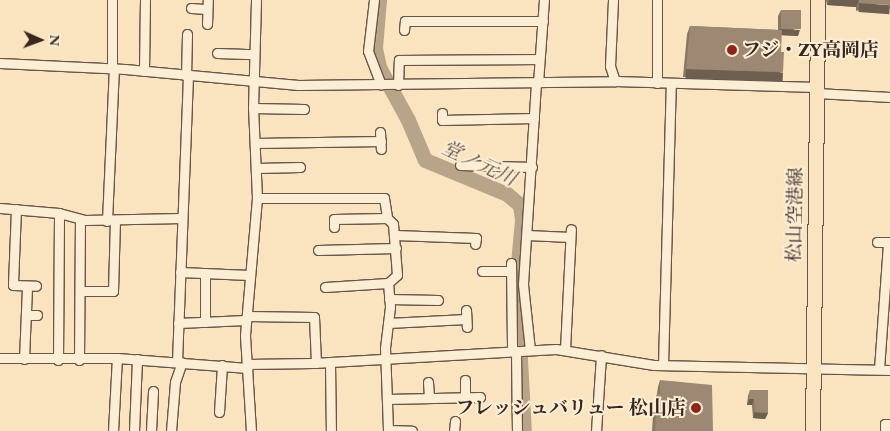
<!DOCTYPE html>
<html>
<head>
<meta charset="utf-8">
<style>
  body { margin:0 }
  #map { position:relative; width:890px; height:431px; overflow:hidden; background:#fae4bf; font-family:"EB Garamond","Noto Serif JP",serif }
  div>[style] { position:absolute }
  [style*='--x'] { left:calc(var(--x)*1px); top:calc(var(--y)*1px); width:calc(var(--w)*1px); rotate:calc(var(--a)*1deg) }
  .river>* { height:15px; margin:-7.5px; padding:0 7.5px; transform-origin:7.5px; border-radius:7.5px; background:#b8a489 }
  .roads { filter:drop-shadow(1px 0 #685648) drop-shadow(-1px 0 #685648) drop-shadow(0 1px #685648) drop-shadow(0 -1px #685648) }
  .street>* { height:9px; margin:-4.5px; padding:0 4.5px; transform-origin:4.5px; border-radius:4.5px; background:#fcedd5 }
  .primary>* { height:14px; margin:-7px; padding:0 7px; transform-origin:7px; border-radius:7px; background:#fae4bf }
  .wall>* { inset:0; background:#877663 }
  .shaded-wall>* { inset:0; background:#6e6050; transform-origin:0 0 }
  .building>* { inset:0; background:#9d8973; transform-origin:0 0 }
  .dots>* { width:14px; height:14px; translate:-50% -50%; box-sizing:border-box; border:2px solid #fcedd5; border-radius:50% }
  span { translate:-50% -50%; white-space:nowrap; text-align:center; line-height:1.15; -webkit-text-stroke:4px #fcedd5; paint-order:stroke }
  .poi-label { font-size:19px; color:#382720; font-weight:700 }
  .left { translate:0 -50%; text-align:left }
  .right { translate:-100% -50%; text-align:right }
  .street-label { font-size:19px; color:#382720 }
  .water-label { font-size:20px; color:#5e4c40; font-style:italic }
  .north { position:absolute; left:15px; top:15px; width:50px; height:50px; -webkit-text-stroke:4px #fcedd5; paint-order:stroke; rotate:92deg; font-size:14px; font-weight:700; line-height:20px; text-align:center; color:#382720 }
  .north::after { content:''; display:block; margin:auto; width:18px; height:22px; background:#382720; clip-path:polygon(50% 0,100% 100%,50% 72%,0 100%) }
</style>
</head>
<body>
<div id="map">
  <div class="river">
    <div style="--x:379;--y:0;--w:48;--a:94.8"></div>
    <div style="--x:375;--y:48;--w:19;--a:78"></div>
    <div style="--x:379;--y:67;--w:60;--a:61.3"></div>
    <div style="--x:408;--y:120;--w:43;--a:67"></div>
    <div style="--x:425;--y:160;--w:89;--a:22.5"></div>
    <div style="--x:507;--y:194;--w:17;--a:40"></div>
    <div style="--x:520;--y:205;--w:15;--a:82"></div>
    <div style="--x:522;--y:220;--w:65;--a:95.3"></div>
    <div style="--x:516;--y:285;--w:146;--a:86.9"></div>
  </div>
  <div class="roads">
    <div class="street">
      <div style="--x:374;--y:0;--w:51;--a:96.7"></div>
      <div style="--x:368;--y:51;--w:36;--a:69"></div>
      <div style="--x:613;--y:0;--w:66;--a:92.6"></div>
      <div style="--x:610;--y:66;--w:16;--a:72"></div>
      <div style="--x:191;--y:8;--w:16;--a:4"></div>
      <div style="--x:207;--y:24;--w:24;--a:-88"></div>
      <div style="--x:404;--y:30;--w:9;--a:-84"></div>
      <div style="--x:405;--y:21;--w:138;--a:0"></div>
      <div style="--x:217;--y:53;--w:37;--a:2"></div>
      <div style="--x:0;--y:63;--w:125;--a:2.7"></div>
      <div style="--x:125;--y:69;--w:174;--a:5.3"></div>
      <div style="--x:298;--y:85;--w:317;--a:-0.7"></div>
      <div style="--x:615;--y:81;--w:201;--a:1.7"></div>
      <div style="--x:112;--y:68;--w:68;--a:-90"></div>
      <div style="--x:144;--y:71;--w:71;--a:-89.2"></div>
      <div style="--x:186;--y:76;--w:42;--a:-88.6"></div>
      <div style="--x:538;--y:83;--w:83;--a:-85.9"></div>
      <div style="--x:657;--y:83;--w:83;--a:-90"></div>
      <div style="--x:398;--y:85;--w:25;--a:-88"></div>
      <div style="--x:399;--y:60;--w:140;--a:-0.4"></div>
      <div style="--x:816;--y:93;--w:74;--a:3.1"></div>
      <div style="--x:253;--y:108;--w:51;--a:1.1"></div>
      <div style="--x:442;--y:113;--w:7;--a:90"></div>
      <div style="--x:442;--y:120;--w:92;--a:-1.2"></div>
      <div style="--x:380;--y:132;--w:17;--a:87"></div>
      <div style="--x:256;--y:143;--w:125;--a:-0.9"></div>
      <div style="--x:460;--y:165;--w:72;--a:1.6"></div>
      <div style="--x:257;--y:168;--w:43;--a:-1.3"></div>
      <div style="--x:257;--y:198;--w:127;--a:0"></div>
      <div style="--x:384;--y:198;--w:20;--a:81"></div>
      <div style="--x:0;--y:208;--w:59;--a:4.8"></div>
      <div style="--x:59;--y:213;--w:27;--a:15"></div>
      <div style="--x:85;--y:220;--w:97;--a:-1.2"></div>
      <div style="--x:16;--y:209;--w:76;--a:92.3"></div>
      <div style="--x:13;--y:285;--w:23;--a:2"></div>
      <div style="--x:107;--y:221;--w:153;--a:-87.4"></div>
      <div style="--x:334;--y:227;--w:8;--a:-90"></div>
      <div style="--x:334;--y:219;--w:53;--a:-1.1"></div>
      <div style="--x:387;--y:218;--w:8;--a:45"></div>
      <div style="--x:393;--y:224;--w:51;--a:85.5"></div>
      <div style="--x:397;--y:275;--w:12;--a:138"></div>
      <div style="--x:388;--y:283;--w:24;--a:85"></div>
      <div style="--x:390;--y:307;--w:41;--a:97"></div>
      <div style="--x:385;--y:348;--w:83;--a:87.9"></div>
      <div style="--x:395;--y:235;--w:81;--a:2.1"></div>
      <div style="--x:476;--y:238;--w:6;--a:99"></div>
      <div style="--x:527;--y:235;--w:43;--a:2.7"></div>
      <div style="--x:877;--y:242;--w:13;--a:0"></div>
      <div style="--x:318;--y:250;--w:78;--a:-1.5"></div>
      <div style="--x:511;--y:263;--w:88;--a:89.3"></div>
      <div style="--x:482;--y:271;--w:28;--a:0"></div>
      <div style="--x:180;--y:272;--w:69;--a:2.5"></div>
      <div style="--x:325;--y:287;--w:63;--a:-3.6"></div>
      <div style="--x:80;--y:291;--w:33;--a:0"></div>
      <div style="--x:113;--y:291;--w:70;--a:-88.4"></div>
      <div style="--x:389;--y:299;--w:49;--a:1.2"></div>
      <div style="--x:466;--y:310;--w:17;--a:87"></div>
      <div style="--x:26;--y:315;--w:11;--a:0"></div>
      <div style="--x:247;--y:316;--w:67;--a:0.9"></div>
      <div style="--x:314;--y:317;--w:46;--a:87.5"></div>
      <div style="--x:205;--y:322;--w:49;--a:-90"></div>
      <div style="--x:178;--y:323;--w:68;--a:-2.5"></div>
      <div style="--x:388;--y:323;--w:78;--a:-2.9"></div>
      <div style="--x:530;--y:350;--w:66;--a:-96.1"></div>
      <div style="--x:523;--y:284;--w:201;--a:-86.3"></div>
      <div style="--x:565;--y:350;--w:121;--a:-87.2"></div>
      <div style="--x:516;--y:351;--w:80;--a:89.3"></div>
      <div style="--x:0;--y:358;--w:117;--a:0"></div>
      <div style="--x:117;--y:358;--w:131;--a:4.4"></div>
      <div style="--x:24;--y:359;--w:73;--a:-87.6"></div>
      <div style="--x:58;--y:360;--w:147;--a:-89.6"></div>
      <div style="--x:79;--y:360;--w:141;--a:-89.6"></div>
      <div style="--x:177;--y:362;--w:285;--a:-87.8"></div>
      <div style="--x:330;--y:363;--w:68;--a:89.2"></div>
      <div style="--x:247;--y:364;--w:66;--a:-0.9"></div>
      <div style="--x:313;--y:363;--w:243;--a:-3.3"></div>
      <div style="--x:556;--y:349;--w:99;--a:9.3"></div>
      <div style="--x:654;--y:365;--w:236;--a:1.2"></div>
      <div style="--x:663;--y:365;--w:281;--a:-88.4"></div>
      <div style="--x:879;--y:369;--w:127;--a:-85.9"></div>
      <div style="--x:465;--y:380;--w:17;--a:90"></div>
      <div style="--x:428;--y:382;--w:16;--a:86"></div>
      <div style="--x:387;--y:399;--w:93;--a:-1.2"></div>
      <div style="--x:219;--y:412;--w:47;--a:-86.3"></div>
      <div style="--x:388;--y:430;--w:24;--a:2"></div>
      <div style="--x:113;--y:431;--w:73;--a:-86.9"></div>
      <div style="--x:134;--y:431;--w:72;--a:-87.6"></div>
      <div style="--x:151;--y:431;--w:40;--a:-87.1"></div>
      <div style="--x:171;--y:431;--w:49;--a:-85.3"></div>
      <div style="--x:175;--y:382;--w:21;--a:-71"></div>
      <div style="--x:251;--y:431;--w:96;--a:-93.6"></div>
      <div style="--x:245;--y:335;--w:138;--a:-85"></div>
      <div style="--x:257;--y:198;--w:90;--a:-92.5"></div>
      <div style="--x:253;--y:108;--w:108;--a:-88.4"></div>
      <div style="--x:454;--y:431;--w:10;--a:-84"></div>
      <div style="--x:596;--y:431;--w:76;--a:-86.2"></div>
      <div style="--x:885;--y:431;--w:7;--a:-90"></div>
      <div style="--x:885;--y:424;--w:5;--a:0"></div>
    </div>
    <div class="primary">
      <div style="--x:813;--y:431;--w:431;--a:-89.3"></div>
    </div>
  </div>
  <div class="wall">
    <div style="clip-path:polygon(826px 0,890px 0,856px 11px,856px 7px,827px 5px)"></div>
    <div style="clip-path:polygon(781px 10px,798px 36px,781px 35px,780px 80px,683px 77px,687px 34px,690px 26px,778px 30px,778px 16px)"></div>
    <div style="clip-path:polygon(660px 380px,713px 431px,652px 431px,654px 401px,657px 394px,658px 387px)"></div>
    <div style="clip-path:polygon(750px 390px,768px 413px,765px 419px,753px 418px,752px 405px,747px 405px,748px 396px)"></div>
  </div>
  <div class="shaded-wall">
    <div style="clip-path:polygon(829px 0,859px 0,856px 7px,827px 5px)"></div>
    <div style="left:859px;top:3px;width:31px;height:9px;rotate:4deg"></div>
    <div style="clip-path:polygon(780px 29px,800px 30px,798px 36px,778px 35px)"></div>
    <div style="left:686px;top:69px;width:97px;height:9px;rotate:2deg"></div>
    <div style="clip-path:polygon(749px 399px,754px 399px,752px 405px,747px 405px)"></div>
    <div style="clip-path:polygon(755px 412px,768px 413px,765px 419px,753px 418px)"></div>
  </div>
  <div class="building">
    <div style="clip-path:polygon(859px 0,890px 0,890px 5px,859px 3px)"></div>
    <div style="left:781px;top:10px;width:20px;height:19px"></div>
    <div style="clip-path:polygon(690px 26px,782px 30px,781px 52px,784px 52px,783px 72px,686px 69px)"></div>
    <div style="clip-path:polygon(660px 380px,712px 385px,713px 431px,655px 431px,657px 394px,660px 394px)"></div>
    <div style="clip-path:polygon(750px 390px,768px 390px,768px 413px,755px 412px,754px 399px,749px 399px)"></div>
  </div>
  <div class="dots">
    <div style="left:732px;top:50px;background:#8f2418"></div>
    <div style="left:696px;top:408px;background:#8f2418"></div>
  </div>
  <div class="poi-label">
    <span class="left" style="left:742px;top:50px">フジ・ZY高岡店</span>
    <span class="right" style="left:686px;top:408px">フレッシュバリュー 松山店</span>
  </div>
  <div class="street-label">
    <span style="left:795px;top:215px;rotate:-89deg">松山空港線</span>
  </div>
  <div class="water-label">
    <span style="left:479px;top:163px;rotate:25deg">堂ノ元川</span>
  </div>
  <div class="north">N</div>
</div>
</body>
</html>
